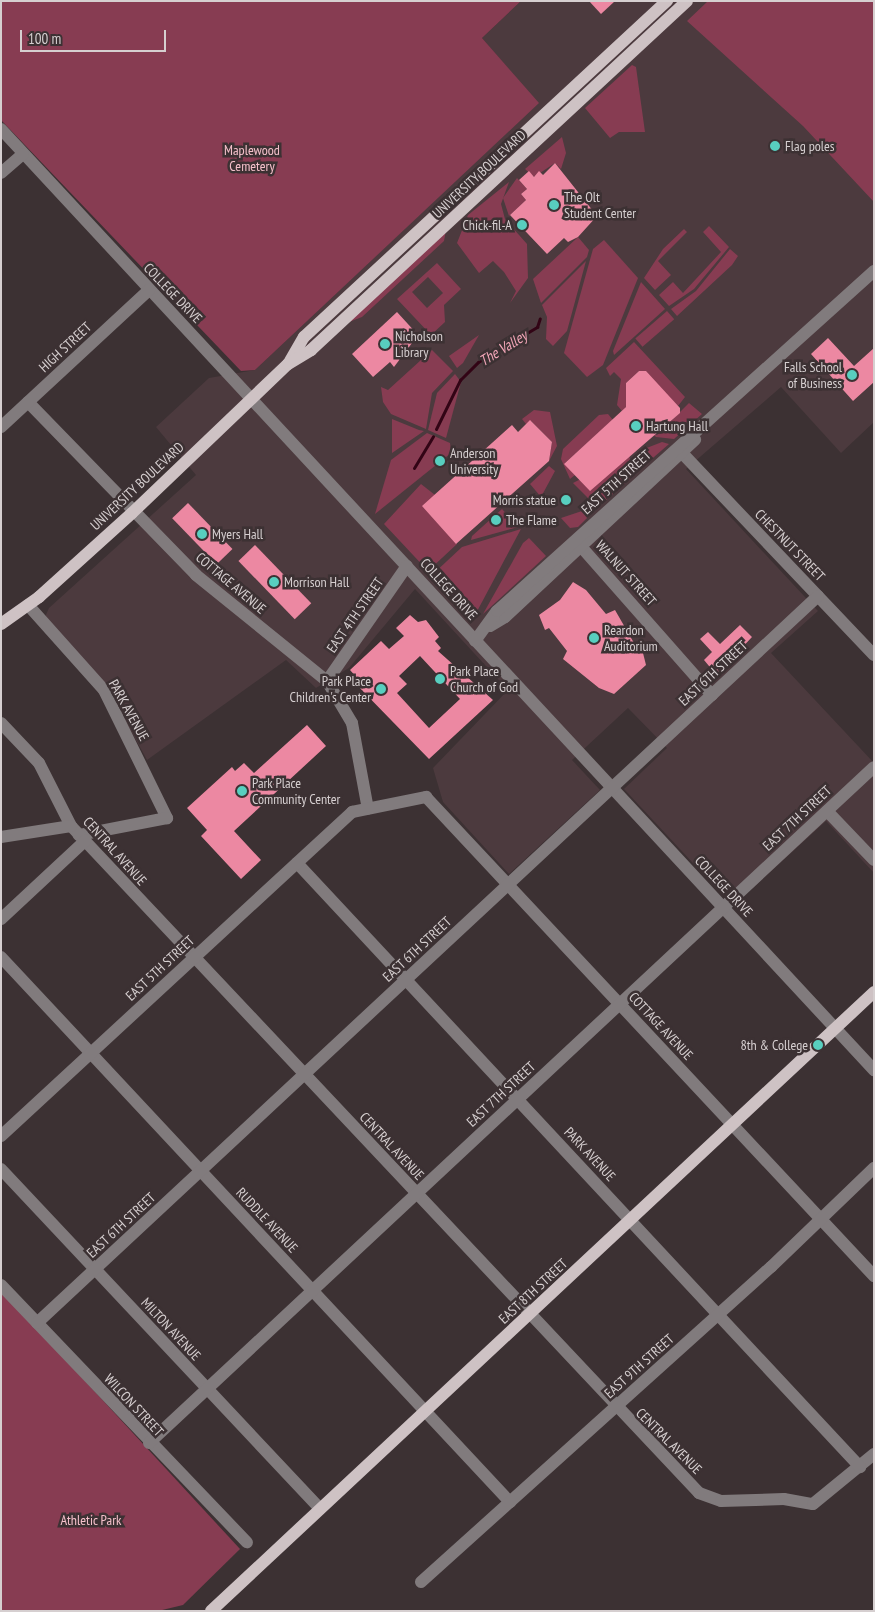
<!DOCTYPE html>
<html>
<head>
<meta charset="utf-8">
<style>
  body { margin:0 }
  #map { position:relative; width:875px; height:1612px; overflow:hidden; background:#3c3133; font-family:"PT Sans Narrow",sans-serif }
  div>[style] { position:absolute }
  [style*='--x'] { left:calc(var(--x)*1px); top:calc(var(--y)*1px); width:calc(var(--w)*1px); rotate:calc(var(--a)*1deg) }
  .built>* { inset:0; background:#4c3a3e }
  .green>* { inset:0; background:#873c52; transform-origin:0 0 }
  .stream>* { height:3px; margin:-1.5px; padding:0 1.5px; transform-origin:1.5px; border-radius:1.5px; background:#320415 }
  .building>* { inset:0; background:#ec88a2; transform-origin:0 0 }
  .minor>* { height:12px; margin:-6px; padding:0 6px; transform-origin:6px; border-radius:6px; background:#817b7d }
  .major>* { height:12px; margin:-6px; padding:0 6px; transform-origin:6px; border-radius:6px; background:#cec2c4 }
  .dots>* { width:14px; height:14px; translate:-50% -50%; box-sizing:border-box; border:2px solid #3c3133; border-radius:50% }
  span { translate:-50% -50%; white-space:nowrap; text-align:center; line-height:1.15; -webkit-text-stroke:5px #3c3133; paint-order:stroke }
  .poi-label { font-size:14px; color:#d6cfd0 }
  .left { translate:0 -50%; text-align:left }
  .right { translate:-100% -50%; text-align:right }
  .park-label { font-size:14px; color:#f5c0cb }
  .street-label { font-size:14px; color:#d6cfd0 }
  .water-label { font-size:15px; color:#f4a7b9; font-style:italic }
  .frame { position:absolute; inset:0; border:2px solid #d6cfd0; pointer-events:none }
  .scale { position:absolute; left:20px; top:30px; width:146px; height:22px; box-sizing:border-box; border:2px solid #d6cfd0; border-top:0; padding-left:6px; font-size:15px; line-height:18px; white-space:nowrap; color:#d6cfd0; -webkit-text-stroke:4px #3c3133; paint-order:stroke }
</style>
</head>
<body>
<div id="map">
  <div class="built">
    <div style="clip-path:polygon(521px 1px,874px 1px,874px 422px,841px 453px,781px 387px,686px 469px,818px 611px,771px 653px,874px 763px,874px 873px,826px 821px,733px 906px,624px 789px,667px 748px,628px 708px,572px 760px,600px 790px,509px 874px,443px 802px,433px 768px,508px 690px,415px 589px,349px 668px,316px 688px,286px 660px,147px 760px,107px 687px,45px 617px,49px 608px,196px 475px,156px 427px,209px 378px,255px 370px,538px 103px,482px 38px)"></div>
  </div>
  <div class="green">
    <div style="clip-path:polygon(1px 1px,521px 1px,482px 38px,539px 103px,255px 370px,241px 371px,1px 120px)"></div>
    <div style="clip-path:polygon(708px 1px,874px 1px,874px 202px,803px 126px,687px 21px)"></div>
    <div style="clip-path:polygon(632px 65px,636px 67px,645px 132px,619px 132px,610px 138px,585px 108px)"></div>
    <div style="clip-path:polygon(562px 137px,566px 153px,561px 169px,555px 163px,534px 177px,525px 169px)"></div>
    <div style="clip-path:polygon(517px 178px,527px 189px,521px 194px,526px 200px,509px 216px,503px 198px)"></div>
    <div style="clip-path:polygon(509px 182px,501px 204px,505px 219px,527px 244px,528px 278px,510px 303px,516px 291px,504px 272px,493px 261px,479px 273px,457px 243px,468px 215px)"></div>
    <div style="clip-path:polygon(709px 226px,729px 247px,694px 289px,669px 306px,659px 295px,673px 282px,683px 293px,721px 252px,703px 232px)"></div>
    <div style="clip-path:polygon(684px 229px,687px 232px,658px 261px,671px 275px,655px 290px,644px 278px,663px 249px)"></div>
    <div style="clip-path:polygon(446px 230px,444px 241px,362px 317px,349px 322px)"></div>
    <div style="clip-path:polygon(578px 237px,589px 250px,587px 257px,541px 303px,533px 279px)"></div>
    <div style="clip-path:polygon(604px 240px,638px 278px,603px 365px,587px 377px,564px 353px,593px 249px)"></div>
    <div style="clip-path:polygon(730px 249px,738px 256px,732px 265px,677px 316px,671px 309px,696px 291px)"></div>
    <div style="clip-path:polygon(586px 261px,567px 331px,553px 346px,546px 339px,547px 317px,542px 305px)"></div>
    <div style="clip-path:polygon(evenodd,437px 263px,461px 289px,444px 305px,445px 322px,431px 335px,397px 299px,437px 263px,428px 277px,443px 293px,427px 308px,412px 292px,428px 277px)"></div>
    <div style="clip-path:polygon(641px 282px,665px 309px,614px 355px,613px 351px)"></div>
    <div style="left:667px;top:311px;width:11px;height:42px;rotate:49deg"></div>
    <div style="clip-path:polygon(479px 335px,463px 363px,457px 368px,449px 356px)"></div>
    <div style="clip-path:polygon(634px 342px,685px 397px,678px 406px,639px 371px,626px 383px,626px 407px,622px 411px,617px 405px,621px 379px,614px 372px,610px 376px,606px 368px)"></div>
    <div style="clip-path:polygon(432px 350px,453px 371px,432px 393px,426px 429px,391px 414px,383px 402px,381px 387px,388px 390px)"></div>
    <div style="clip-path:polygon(455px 374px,461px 382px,446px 438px,428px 430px,437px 393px)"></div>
    <div style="clip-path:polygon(689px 403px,702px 414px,674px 439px,656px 437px,652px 433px,657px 435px)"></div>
    <div style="clip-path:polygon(534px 410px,550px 412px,557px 446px,549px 461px,552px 442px,531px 421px,526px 424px,522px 419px)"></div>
    <div style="clip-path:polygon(608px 414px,613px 420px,565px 463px,575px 475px,570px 479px,561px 459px,563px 449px,599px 415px)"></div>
    <div style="clip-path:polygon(392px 419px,419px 430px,424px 431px,392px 453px)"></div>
    <div style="clip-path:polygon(427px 433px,450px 443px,451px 453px,375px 514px,391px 460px)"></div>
    <div style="clip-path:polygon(662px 442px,669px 444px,639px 470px,644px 449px)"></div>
    <div style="clip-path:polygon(629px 454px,633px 476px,605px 501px,594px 504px,573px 483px)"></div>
    <div style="clip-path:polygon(549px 466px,555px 471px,541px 497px,530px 484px)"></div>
    <div style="clip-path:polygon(421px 484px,435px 495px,423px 506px,457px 544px,428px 571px,384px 524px)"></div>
    <div style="clip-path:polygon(591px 508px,594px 511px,578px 527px,570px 528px,561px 518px)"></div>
    <div style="clip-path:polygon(502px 509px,518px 527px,471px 540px,472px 536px)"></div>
    <div style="clip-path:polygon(521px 529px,474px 617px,470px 616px,432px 575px,462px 547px)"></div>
    <div style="clip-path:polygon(529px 538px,546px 556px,483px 614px,523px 543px)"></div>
    <div style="clip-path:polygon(1px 1290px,240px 1549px,183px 1605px,158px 1611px,1px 1611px)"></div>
  </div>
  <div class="stream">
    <div style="--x:436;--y:429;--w:55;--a:-63.9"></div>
    <div style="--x:460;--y:380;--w:25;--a:-45"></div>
    <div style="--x:478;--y:362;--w:69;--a:-30.7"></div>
    <div style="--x:537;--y:327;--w:9;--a:-72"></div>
    <div style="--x:414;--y:468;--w:37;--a:-59"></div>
  </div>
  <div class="building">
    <div style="clip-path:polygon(589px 1px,615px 1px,601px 14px)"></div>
    <div style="clip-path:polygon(555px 163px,597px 216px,578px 237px,568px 242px,564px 238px,547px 254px,510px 215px,526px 200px,521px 194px,527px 189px,519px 180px,529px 171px,534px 177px,539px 171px,543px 175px)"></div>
    <div style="clip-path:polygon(397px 312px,418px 335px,394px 367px,390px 362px,373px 377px,352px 354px)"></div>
    <div style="clip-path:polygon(828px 338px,854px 366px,874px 348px,874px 382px,853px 401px,811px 354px)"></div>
    <div style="clip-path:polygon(639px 371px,646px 371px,680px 408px,680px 413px,590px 491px,564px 464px,626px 407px,626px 383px)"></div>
    <div style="clip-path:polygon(530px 420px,552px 442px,549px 461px,456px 544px,422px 506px,512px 425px,518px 432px)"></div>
    <div style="left:188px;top:503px;width:64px;height:22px;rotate:46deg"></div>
    <div style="left:255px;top:545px;width:81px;height:23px;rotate:46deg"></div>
    <div style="clip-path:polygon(573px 582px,586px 590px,606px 614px,615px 610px,638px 650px,642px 649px,646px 665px,614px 694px,599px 688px,563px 659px,567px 651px,549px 628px,545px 630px,539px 615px,560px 600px)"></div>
    <div style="clip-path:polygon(evenodd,410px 615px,418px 622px,426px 620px,439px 637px,435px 641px,441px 648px,438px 651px,493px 700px,429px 759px,354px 682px,358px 679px,350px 670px,381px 641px,389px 649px,404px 636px,396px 628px,410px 615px,420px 656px,460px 699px,429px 728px,397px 693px,407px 684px,399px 676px,420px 656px)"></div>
    <div style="clip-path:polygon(740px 625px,752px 637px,719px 672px,714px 672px,704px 660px,712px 652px,700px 639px,708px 632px,720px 644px)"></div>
    <div style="clip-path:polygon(307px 725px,326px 746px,234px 831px,261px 860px,241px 879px,201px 836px,207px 830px,187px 808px,232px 767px,235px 771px,244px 763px,254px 773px)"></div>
  </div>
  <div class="minor">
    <div style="--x:1;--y:129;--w:1284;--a:47.15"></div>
    <div style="--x:1;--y:173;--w:29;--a:-41"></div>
    <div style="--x:28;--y:402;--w:241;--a:45.8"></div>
    <div style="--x:196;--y:575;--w:169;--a:39"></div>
    <div style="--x:327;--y:681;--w:49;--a:59.2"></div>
    <div style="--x:352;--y:723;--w:87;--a:79.5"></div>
    <div style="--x:1;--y:427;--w:202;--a:-42.8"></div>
    <div style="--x:684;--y:455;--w:276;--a:46.5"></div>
    <div style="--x:577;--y:542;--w:204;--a:48.6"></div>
    <div style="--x:28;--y:605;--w:114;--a:48.2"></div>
    <div style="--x:104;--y:690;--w:143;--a:63.8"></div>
    <div style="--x:167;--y:818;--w:90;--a:169.1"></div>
    <div style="--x:490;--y:626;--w:17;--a:-31"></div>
    <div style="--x:505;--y:617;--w:260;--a:-43"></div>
    <div style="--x:475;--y:641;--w:37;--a:-54"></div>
    <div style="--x:497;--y:611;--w:508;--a:-42.05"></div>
    <div style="--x:327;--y:681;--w:140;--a:-55.2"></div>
    <div style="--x:1;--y:723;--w:55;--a:46.5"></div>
    <div style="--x:39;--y:763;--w:71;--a:63.1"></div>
    <div style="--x:71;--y:826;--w:916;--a:46.72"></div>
    <div style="--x:699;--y:1493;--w:23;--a:20"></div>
    <div style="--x:721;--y:1501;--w:63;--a:-1.8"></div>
    <div style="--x:784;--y:1499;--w:29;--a:10"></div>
    <div style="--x:813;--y:1504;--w:79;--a:-39.3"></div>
    <div style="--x:827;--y:811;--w:68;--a:46.2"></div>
    <div style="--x:1;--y:837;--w:71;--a:-8.9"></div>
    <div style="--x:297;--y:863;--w:826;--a:47.01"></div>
    <div style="--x:1;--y:919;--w:115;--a:-42.9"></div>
    <div style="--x:1;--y:957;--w:746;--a:46.96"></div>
    <div style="--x:1;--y:1136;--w:478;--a:-42.7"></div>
    <div style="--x:352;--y:812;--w:76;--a:-11.5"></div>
    <div style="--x:426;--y:797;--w:656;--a:46.92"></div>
    <div style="--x:1;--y:1169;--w:466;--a:46.8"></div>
    <div style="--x:1;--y:1285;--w:356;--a:46.3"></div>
    <div style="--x:37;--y:1323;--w:1067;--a:-42.95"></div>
    <div style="--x:149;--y:1443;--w:991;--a:-43"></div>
    <div style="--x:421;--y:1582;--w:471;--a:-42"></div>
    <div style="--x:771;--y:1267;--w:143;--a:-43.9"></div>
  </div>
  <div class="major">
    <div style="--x:290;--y:361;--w:28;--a:-60"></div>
    <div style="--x:304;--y:337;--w:495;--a:-42.8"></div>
    <div style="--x:1;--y:624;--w:47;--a:-35.4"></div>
    <div style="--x:39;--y:597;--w:125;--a:-42.1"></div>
    <div style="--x:132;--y:513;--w:216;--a:-43.7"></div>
    <div style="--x:288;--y:364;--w:27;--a:-31"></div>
    <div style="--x:311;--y:350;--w:513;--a:-42.87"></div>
    <div style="--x:211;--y:1611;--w:907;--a:-43.03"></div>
  </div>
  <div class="dots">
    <div style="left:775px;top:146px;background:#58cebf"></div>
    <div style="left:554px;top:205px;background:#58cebf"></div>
    <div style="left:522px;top:225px;background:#58cebf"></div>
    <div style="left:385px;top:344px;background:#58cebf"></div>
    <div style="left:852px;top:375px;background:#58cebf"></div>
    <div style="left:636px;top:426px;background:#58cebf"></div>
    <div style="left:440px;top:461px;background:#58cebf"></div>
    <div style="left:566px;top:500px;background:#58cebf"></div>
    <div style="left:496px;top:520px;background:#58cebf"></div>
    <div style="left:202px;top:534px;background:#58cebf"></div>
    <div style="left:274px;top:582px;background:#58cebf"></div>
    <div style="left:594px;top:638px;background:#58cebf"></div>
    <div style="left:440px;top:679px;background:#58cebf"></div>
    <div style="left:381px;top:689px;background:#58cebf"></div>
    <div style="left:242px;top:791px;background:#58cebf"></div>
    <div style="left:818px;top:1045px;background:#58cebf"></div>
  </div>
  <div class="poi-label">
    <span class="left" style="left:785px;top:146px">Flag poles</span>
    <span class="left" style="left:564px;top:205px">The Olt<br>Student Center</span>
    <span class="right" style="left:512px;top:225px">Chick-fil-A</span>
    <span class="left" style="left:395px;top:344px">Nicholson<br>Library</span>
    <span class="right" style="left:842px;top:375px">Falls School<br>of Business</span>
    <span class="left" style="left:646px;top:426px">Hartung Hall</span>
    <span class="left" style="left:450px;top:461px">Anderson<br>University</span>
    <span class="right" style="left:556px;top:500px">Morris statue</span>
    <span class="left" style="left:506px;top:520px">The Flame</span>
    <span class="left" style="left:212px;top:534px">Myers Hall</span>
    <span class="left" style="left:284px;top:582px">Morrison Hall</span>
    <span class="left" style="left:604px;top:638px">Reardon<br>Auditorium</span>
    <span class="left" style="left:450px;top:679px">Park Place<br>Church of God</span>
    <span class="right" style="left:371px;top:689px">Park Place<br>Children's Center</span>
    <span class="left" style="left:252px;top:791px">Park Place<br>Community Center</span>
    <span class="right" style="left:808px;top:1045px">8th &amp; College</span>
  </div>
  <div class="park-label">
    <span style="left:252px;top:158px">Maplewood<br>Cemetery</span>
    <span style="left:91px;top:1520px">Athletic Park</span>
  </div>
  <div class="street-label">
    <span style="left:479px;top:174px;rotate:-43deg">UNIVERSITY BOULEVARD</span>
    <span style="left:173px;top:293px;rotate:46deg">COLLEGE DRIVE</span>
    <span style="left:65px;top:347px;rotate:-43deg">HIGH STREET</span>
    <span style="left:616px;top:482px;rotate:-42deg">EAST 5TH STREET</span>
    <span style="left:137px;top:486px;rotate:-43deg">UNIVERSITY BOULEVARD</span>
    <span style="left:790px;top:545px;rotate:46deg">CHESTNUT STREET</span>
    <span style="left:626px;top:573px;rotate:48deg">WALNUT STREET</span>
    <span style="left:231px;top:583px;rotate:40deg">COTTAGE AVENUE</span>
    <span style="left:449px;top:589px;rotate:48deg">COLLEGE DRIVE</span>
    <span style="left:355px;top:615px;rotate:-55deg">EAST 4TH STREET</span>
    <span style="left:713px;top:673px;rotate:-43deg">EAST 6TH STREET</span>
    <span style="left:129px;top:710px;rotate:61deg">PARK AVENUE</span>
    <span style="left:797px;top:818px;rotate:-43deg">EAST 7TH STREET</span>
    <span style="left:115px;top:851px;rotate:48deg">CENTRAL AVENUE</span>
    <span style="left:724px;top:886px;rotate:47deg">COLLEGE DRIVE</span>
    <span style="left:417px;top:949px;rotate:-43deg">EAST 6TH STREET</span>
    <span style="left:160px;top:968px;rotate:-43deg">EAST 5TH STREET</span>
    <span style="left:661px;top:1026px;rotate:47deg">COTTAGE AVENUE</span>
    <span style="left:501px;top:1094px;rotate:-43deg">EAST 7TH STREET</span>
    <span style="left:392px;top:1146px;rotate:47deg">CENTRAL AVENUE</span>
    <span style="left:590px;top:1154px;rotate:47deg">PARK AVENUE</span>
    <span style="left:267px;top:1220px;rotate:47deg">RUDDLE AVENUE</span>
    <span style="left:121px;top:1225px;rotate:-43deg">EAST 6TH STREET</span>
    <span style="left:533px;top:1291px;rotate:-43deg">EAST 8TH STREET</span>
    <span style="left:171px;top:1329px;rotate:47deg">MILTON AVENUE</span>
    <span style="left:639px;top:1366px;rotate:-42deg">EAST 9TH STREET</span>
    <span style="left:134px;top:1405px;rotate:47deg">WILCON STREET</span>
    <span style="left:669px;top:1441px;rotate:45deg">CENTRAL AVENUE</span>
  </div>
  <div class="water-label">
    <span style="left:503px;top:348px;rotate:-32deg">The Valley</span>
  </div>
  <div class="frame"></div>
  <div class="scale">100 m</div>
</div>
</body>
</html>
